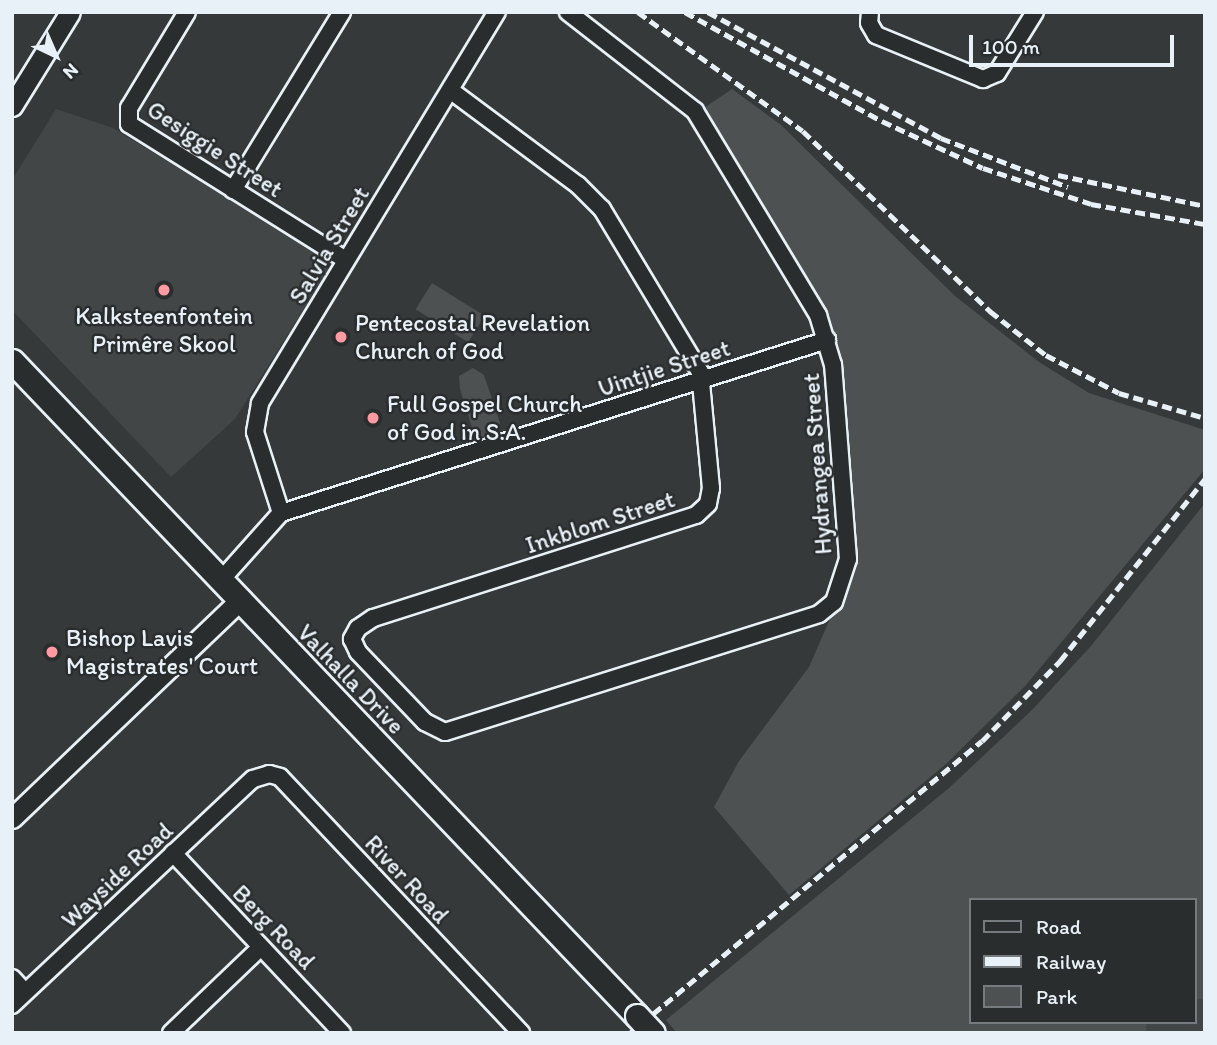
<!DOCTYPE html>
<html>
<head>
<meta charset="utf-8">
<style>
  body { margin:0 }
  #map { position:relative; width:1217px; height:1045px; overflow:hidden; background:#35393a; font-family:Itim,sans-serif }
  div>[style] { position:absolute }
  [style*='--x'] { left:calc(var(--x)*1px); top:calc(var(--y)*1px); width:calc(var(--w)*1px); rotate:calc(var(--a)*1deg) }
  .built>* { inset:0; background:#424647 }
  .green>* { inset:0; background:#4d5152; transform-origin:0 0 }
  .roads { filter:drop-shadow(2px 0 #e8f1f8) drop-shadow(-2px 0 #e8f1f8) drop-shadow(0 2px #e8f1f8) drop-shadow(0 -2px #e8f1f8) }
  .minor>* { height:16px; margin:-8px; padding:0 8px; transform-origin:8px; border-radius:8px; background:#2a2d2e }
  .tertiary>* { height:19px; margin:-9.5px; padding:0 9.5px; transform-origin:9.5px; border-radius:9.5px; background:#2a2d2e }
  .secondary>* { height:23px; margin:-11.5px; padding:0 11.5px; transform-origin:11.5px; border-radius:11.5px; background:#2a2d2e }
  .rail>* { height:4.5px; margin-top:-2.25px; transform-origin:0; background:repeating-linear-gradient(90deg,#e8f1f8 0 10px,transparent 0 15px) }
  .bridges { filter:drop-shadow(2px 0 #e8f1f8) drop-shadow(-2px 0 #e8f1f8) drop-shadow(0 2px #e8f1f8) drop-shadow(0 -2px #e8f1f8) }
  .secondary-bridge>* { height:23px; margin:-11.5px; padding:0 11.5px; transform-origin:11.5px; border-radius:11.5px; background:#2a2d2e }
  .dots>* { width:19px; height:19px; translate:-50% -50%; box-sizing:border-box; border:4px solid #2a2d2e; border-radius:50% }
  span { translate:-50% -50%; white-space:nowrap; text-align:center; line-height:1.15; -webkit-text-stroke:5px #2a2d2e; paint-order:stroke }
  .street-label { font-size:24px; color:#e8f1f8 }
  .poi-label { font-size:24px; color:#e8f1f8 }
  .left { translate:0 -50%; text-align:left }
  .frame { position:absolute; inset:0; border:14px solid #e8f1f8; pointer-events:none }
  .legend { position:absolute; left:969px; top:898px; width:228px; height:126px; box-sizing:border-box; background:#2a2d2e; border:2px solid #767b7f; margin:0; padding:9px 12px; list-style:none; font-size:21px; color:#e8f1f8 }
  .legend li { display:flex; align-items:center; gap:14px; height:35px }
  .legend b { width:35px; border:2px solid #767b7f }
  .north { position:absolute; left:21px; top:21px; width:70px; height:70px; -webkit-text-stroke:5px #2a2d2e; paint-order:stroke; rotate:136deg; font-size:19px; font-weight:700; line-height:28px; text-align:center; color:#e8f1f8 }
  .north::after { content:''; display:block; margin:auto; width:24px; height:32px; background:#e8f1f8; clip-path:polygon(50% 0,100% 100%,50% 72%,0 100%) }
  .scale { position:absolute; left:969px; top:35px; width:205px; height:32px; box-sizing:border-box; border:4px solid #e8f1f8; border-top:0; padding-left:9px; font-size:21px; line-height:24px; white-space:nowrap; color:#e8f1f8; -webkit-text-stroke:5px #2a2d2e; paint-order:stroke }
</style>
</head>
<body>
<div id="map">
  <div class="built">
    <div style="clip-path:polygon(56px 109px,113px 128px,324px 257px,328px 270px,235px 419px,171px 477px,12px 310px,12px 180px)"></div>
    <div style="clip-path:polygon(1194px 999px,1205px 999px,1205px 1033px,1146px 1033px,1147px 1022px,1194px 1022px)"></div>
  </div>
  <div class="green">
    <div style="clip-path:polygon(732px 89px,781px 125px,955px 296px,1039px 362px,1089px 393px,1205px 430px,1205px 469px,1026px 685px,946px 764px,789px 895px,714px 807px,739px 761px,809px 667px,857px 557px,838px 348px,815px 298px,704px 108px)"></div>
    <div style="left:432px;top:283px;width:62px;height:31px;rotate:32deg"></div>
    <div style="clip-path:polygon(473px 368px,484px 375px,500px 423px,498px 432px,487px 439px,473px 431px,460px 389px,459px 376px)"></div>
    <div style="clip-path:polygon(1205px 503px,1205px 999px,1194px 999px,1194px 900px,970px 900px,970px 1022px,1147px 1022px,1146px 1033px,677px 1033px,666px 1020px,949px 788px,1032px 710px,1091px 646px)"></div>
  </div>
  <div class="roads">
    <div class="minor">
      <div style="--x:187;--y:12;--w:112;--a:121.1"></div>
      <div style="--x:129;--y:108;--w:16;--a:90"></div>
      <div style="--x:129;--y:124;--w:256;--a:32.1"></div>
      <div style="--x:870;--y:12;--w:11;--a:95"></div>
      <div style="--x:869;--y:23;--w:14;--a:60"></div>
      <div style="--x:876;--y:35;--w:116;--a:22.4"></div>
      <div style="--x:983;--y:79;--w:15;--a:-23"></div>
      <div style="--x:997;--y:73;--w:72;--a:-58.1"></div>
      <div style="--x:450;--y:90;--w:159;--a:36.6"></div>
      <div style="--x:578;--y:185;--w:34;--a:45"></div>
      <div style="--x:602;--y:209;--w:190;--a:59"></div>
      <div style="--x:700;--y:372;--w:117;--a:84.6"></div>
      <div style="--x:711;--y:488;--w:16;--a:101"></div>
      <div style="--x:708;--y:504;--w:16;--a:137"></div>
      <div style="--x:696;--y:515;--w:339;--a:162.3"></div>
      <div style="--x:373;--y:618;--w:18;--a:146"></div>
      <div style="--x:358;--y:628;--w:13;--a:119"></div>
      <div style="--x:352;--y:639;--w:14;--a:65"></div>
      <div style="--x:358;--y:652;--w:97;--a:46.3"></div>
      <div style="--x:425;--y:722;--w:22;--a:27"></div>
      <div style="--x:445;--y:732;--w:392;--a:-17.5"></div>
      <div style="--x:819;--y:614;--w:19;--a:-39"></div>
      <div style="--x:834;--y:602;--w:45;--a:-72"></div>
      <div style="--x:848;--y:559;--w:195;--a:-94.4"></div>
      <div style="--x:833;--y:365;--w:52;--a:-106.7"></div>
      <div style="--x:818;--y:315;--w:238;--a:-121.1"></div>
      <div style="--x:695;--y:111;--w:161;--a:-142.1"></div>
      <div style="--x:233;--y:190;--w:209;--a:-58.5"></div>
      <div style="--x:281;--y:513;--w:85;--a:-107.8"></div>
      <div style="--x:255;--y:432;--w:29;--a:-80"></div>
      <div style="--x:260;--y:403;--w:457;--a:-58.8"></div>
      <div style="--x:221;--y:580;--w:90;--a:-48.2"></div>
      <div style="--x:281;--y:513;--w:573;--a:-17.58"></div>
      <div style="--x:173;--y:853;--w:247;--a:46.8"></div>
      <div style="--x:12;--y:978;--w:19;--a:47"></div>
      <div style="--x:12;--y:1005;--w:330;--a:-43.2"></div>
      <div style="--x:253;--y:779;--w:17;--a:-17"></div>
      <div style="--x:269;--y:774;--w:11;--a:15"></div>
      <div style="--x:280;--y:777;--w:352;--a:46.7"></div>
      <div style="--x:171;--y:1033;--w:124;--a:-43.7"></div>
    </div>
    <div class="tertiary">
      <div style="--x:12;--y:106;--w:110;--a:-58.3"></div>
      <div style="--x:12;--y:818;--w:315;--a:-43.7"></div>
    </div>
    <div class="secondary">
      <div style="--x:12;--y:361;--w:905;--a:46.34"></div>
    </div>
  </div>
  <div class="rail">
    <div style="--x:638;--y:12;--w:203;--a:35.8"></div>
    <div style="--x:803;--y:131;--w:260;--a:43.9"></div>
    <div style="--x:990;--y:311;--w:71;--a:38.2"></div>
    <div style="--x:1046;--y:355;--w:82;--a:27.5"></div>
    <div style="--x:1119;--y:393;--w:90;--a:16.2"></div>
    <div style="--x:685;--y:12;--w:225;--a:29"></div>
    <div style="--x:882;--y:121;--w:111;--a:25"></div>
    <div style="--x:983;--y:168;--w:114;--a:18.4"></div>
    <div style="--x:1091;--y:204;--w:116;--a:10"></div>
    <div style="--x:708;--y:12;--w:265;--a:28.4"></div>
    <div style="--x:941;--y:138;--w:136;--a:21.1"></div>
    <div style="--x:1058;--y:175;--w:150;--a:11.9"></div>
    <div style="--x:630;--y:1033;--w:457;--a:-39.7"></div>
    <div style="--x:982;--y:741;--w:112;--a:-45.7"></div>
    <div style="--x:1060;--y:661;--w:233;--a:-51.5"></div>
  </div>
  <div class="bridges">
    <div class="secondary-bridge">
      <div style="--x:637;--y:1016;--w:23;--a:47"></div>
    </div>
  </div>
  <div class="dots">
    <div style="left:164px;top:290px;background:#ff9aa2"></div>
    <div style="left:341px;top:337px;background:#ff9aa2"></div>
    <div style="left:373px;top:418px;background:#ff9aa2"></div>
    <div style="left:52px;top:652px;background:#ff9aa2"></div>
  </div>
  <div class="street-label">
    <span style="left:215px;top:149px;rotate:33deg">Gesiggie Street</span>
    <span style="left:329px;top:245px;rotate:-59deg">Salvia Street</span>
    <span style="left:664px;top:368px;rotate:-18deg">Uintjie Street</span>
    <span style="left:817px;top:464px;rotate:-94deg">Hydrangea Street</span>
    <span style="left:600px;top:522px;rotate:-18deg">Inkblom Street</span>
    <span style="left:351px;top:679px;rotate:46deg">Valhalla Drive</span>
    <span style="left:117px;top:875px;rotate:-43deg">Wayside Road</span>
    <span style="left:407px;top:879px;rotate:47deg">River Road</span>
    <span style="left:274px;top:927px;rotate:46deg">Berg Road</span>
  </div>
  <div class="poi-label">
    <span style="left:164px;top:330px">Kalksteenfontein<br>Primêre Skool</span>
    <span class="left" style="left:355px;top:337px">Pentecostal Revelation<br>Church of God</span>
    <span class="left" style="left:387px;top:418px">Full Gospel Church<br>of God in S.A.</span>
    <span class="left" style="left:66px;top:652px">Bishop Lavis<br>Magistrates' Court</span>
  </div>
  <div class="frame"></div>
  <ul class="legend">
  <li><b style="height:9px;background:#2a2d2e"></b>Road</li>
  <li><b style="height:9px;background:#e8f1f8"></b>Railway</li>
  <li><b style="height:19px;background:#4d5152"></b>Park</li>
  </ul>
  <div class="north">N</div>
  <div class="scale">100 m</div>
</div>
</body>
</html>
